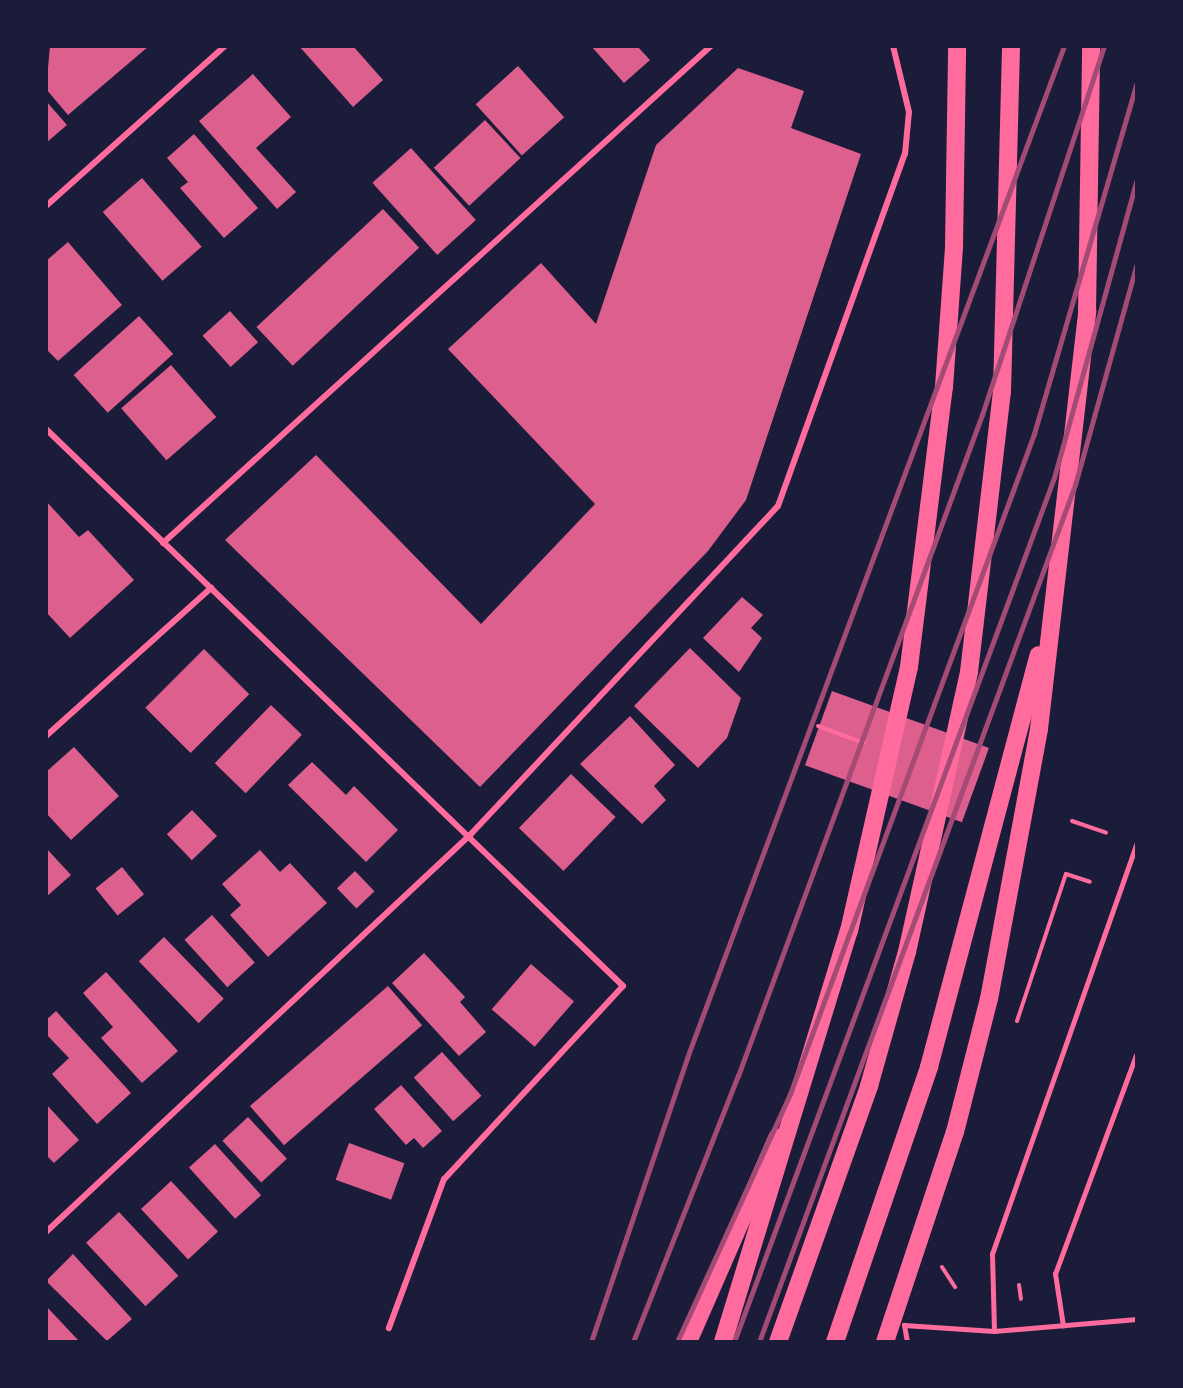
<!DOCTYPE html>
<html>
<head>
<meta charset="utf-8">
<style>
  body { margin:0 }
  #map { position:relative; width:1183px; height:1388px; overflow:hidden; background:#1b1b3a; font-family:"Varela Round",sans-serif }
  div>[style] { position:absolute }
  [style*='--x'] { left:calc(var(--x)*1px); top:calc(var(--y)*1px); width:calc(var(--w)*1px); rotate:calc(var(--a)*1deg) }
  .building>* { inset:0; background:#dd5f8e; transform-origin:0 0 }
  .path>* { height:4px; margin:-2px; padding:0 2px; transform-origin:2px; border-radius:2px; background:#ff6b9d }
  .service>* { height:4.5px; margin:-2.25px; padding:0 2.25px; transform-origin:2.25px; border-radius:2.25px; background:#ff6b9d }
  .minor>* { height:6px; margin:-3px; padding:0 3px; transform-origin:3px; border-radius:3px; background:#ff6b9d }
  .motorway>* { height:18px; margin:-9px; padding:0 9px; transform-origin:9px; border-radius:9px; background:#ff6b9d }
  .rail>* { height:4.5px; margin:-2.25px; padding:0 2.25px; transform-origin:2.25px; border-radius:2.25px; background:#a44b75 }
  span { translate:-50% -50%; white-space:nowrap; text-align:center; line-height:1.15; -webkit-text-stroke:4.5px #1b1b3a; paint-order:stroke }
  .frame { position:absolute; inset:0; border:48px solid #1b1b3a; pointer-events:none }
</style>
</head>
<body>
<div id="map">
  <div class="building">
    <div style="clip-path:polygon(50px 46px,149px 46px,68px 115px,46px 89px)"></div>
    <div style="clip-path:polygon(299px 46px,353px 46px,383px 80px,353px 107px)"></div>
    <div style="clip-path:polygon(591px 46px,637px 46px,650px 60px,624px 83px)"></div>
    <div style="left:518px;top:66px;width:69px;height:57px;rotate:48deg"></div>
    <div style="clip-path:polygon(738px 68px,804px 91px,791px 128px,861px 154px,746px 500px,708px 551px,480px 787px,225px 540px,316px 455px,481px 624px,595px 504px,448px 349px,541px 263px,596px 324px,656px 145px)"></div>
    <div style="clip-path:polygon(253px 74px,291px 117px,256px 148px,296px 192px,277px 209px,199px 121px)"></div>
    <div style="clip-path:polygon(46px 101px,67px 125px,46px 143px)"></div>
    <div style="left:485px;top:120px;width:52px;height:70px;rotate:47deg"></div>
    <div style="clip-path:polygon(194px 134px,258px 208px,224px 238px,180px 188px,188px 182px,167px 158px)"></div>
    <div style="left:411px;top:148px;width:97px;height:52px;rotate:48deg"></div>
    <div style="left:142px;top:178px;width:91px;height:52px;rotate:49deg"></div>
    <div style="left:383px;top:209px;width:53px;height:173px;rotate:47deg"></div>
    <div style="clip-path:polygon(68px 242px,122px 305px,58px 361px,46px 349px,46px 261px)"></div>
    <div style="left:230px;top:311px;width:42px;height:37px;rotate:48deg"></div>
    <div style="left:139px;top:316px;width:51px;height:88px;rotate:48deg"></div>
    <div style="left:171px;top:365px;width:69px;height:66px;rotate:49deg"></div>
    <div style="clip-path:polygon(46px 501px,79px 537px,88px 530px,134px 580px,70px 638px,46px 612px)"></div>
    <div style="clip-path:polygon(742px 597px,763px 615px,751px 628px,762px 638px,739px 672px,703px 638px)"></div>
    <div style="clip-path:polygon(690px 648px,741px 698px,727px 738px,698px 768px,634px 706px)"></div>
    <div style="left:204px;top:649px;width:64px;height:83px;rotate:45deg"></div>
    <div style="left:832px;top:691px;width:167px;height:79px;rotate:20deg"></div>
    <div style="left:271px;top:705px;width:43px;height:81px;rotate:44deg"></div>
    <div style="clip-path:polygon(630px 716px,675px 765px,654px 786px,666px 800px,642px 824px,580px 764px)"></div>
    <div style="clip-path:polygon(74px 747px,119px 796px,71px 840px,46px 813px,46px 772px)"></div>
    <div style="clip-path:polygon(312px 762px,346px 795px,354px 786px,398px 830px,366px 862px,288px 785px)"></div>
    <div style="left:571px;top:774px;width:62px;height:75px;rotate:44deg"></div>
    <div style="left:192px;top:810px;width:36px;height:35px;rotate:46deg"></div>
    <div style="clip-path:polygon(46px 848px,71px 875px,46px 897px)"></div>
    <div style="clip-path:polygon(260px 850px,280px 872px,290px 863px,327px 903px,268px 957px,230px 915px,241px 905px,222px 884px)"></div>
    <div style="left:122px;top:867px;width:35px;height:34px;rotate:51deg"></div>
    <div style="left:355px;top:871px;width:28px;height:25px;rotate:46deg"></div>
    <div style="left:212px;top:915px;width:64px;height:37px;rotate:48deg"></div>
    <div style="left:164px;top:937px;width:86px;height:35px;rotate:46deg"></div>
    <div style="clip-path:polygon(424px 953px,465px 997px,460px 1002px,486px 1032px,459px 1056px,392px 983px)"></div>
    <div style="left:531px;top:964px;width:57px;height:60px;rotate:41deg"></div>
    <div style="clip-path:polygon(106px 972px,178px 1051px,142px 1083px,101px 1038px,113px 1027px,83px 993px)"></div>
    <div style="left:388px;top:986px;width:52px;height:183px;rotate:49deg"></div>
    <div style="clip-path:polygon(56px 1011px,131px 1093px,97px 1124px,52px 1074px,69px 1058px,46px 1034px,46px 1020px)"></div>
    <div style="left:442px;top:1052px;width:59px;height:38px;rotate:48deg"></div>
    <div style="clip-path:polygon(401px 1085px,442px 1131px,423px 1148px,414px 1138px,406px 1145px,374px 1109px)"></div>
    <div style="clip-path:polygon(46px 1104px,79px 1140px,54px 1163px,46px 1155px)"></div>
    <div style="left:248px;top:1117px;width:57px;height:35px;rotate:47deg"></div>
    <div style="left:349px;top:1143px;width:59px;height:39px;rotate:20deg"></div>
    <div style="left:215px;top:1144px;width:69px;height:35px;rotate:48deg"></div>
    <div style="left:171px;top:1181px;width:69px;height:41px;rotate:47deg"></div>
    <div style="left:119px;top:1212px;width:87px;height:45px;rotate:47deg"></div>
    <div style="clip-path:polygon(73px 1254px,132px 1319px,107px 1341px,46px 1281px)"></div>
    <div style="clip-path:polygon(46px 1306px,79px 1341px,46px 1341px)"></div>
  </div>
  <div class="path">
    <div style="--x:818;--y:726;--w:49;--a:20.3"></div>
    <div style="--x:1072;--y:821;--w:36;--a:19"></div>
    <div style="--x:1017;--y:1021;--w:155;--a:-71.6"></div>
    <div style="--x:1066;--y:874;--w:25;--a:18"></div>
    <div style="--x:942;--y:1267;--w:24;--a:57"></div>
    <div style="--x:1019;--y:1285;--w:14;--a:82"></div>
  </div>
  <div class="service">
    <div style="--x:1063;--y:1326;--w:53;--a:-98.7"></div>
    <div style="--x:1055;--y:1274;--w:233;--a:-69.7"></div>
    <div style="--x:994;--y:1331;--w:77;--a:-91.5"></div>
    <div style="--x:992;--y:1254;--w:435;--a:-70.6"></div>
    <div style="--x:907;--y:1342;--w:17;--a:-100"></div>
    <div style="--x:904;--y:1325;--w:90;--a:3.8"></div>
    <div style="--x:994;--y:1331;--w:143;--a:-4.8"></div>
  </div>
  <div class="minor">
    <div style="--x:46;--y:206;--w:240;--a:-41.8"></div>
    <div style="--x:46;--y:429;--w:802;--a:43.99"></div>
    <div style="--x:623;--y:986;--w:263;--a:132.8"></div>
    <div style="--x:444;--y:1179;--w:159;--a:110.3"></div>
    <div style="--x:163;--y:543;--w:740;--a:-42.21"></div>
    <div style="--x:46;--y:736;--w:222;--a:-41.9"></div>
    <div style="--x:46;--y:1232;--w:582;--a:-43.12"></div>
    <div style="--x:471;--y:834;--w:449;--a:-46.9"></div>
    <div style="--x:778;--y:506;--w:374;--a:-70.2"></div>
    <div style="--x:905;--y:154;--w:42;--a:-84.6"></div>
    <div style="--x:909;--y:112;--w:68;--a:-103.6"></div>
  </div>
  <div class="motorway">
    <div style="--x:688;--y:1342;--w:223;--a:-66.4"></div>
    <div style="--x:723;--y:1342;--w:430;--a:-73"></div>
    <div style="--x:849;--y:931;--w:271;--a:-77.2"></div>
    <div style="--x:909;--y:667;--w:282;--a:-82.9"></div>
    <div style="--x:944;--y:387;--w:141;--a:-85.9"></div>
    <div style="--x:954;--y:246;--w:200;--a:-89.1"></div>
    <div style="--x:778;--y:1342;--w:272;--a:-70.4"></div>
    <div style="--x:869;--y:1086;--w:139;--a:-74.2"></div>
    <div style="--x:907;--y:952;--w:287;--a:-77.5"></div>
    <div style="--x:969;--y:672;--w:282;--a:-83.3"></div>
    <div style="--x:1002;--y:392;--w:346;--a:-88.5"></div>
    <div style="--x:835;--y:1342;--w:291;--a:-71.1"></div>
    <div style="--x:929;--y:1067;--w:426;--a:-75.1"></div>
    <div style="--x:885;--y:1342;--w:221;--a:-71.6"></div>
    <div style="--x:955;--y:1132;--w:137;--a:-75.7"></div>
    <div style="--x:989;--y:999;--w:275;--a:-79.5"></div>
    <div style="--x:1039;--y:729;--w:421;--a:-83.4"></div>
    <div style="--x:1087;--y:311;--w:265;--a:-89.1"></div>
  </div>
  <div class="rail">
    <div style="--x:591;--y:1342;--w:300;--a:-71.3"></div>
    <div style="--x:687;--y:1058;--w:1080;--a:-69.57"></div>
    <div style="--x:633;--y:1342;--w:286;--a:-68.5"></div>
    <div style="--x:738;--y:1076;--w:705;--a:-69.74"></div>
    <div style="--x:982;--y:415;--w:389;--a:-71.7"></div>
    <div style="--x:677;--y:1342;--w:273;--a:-65.5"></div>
    <div style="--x:790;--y:1094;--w:704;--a:-69.71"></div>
    <div style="--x:1034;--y:434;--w:364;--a:-73.7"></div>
    <div style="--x:734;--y:1342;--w:921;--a:-69.68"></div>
    <div style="--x:1054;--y:478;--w:307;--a:-74.5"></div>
    <div style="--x:759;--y:1342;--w:913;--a:-69.76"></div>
    <div style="--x:1075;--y:485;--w:227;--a:-74.4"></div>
  </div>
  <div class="frame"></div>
</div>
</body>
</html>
